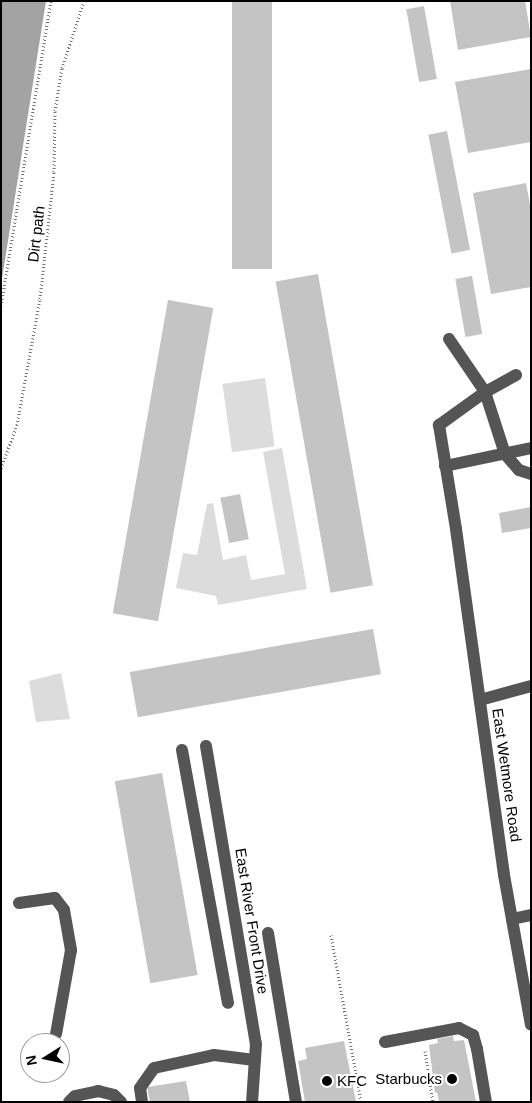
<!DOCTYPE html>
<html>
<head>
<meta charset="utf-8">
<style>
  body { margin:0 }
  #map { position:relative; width:532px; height:1103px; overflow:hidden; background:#fff; font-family:Helvetica,sans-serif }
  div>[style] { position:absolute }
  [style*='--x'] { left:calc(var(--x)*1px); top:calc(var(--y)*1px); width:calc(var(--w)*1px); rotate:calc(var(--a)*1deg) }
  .green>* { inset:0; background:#dcdcdc; transform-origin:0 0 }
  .water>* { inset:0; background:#a3a3a3 }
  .building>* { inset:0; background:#c4c4c4; transform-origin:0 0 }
  .path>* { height:3px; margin-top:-1.5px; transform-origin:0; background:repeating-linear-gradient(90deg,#777 0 1px,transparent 0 3.5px) }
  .minor>* { height:12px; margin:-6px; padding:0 6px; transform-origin:6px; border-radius:6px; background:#555 }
  .dots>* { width:14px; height:14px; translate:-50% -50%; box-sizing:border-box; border:2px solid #fff; border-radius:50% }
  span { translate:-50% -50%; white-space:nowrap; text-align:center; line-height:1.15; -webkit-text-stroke:4px #fff; paint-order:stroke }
  .street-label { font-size:15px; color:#000 }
  .poi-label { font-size:15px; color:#000 }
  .right { translate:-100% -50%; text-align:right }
  .left { translate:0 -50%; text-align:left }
  .frame { position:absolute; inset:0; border:2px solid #000; pointer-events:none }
  .north { position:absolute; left:20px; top:1033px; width:50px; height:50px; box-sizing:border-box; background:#fff; border:1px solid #999; border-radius:50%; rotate:260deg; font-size:14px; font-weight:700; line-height:20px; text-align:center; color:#000 }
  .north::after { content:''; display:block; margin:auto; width:18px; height:22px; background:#000; clip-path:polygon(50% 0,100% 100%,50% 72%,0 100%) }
</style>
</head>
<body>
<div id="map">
  <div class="green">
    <div style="left:265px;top:378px;width:69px;height:43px;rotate:82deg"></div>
    <div style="clip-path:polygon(282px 448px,307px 589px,218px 605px,216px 596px,176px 588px,183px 553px,197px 555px,207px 504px,213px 503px,223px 560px,246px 555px,251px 580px,285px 574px,263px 452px)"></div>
    <div style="clip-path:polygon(61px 673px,70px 719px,36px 722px,29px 681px)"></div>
  </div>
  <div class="water">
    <div style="clip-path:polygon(1px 1px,46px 1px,1px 285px)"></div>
  </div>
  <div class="building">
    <div style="left:232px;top:1px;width:40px;height:268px"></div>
    <div style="clip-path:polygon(450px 1px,525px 1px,531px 37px,458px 50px)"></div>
    <div style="left:424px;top:6px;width:74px;height:18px;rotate:80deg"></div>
    <div style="clip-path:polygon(531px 69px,531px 142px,468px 153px,455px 82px)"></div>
    <div style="left:447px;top:131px;width:121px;height:19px;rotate:79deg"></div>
    <div style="clip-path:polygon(526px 183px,531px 210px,531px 287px,491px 294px,473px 193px)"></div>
    <div style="left:318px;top:274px;width:316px;height:43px;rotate:80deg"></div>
    <div style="left:472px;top:276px;width:59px;height:17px;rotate:80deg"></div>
    <div style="left:168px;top:300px;width:46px;height:318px;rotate:10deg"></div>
    <div style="left:240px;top:494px;width:46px;height:20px;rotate:79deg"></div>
    <div style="clip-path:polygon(531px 507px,531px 528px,502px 533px,499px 513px)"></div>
    <div style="left:373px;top:629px;width:46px;height:247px;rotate:80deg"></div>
    <div style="left:162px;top:773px;width:205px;height:48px;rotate:80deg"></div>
    <div style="clip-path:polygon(453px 1036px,454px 1041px,464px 1040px,476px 1102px,439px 1102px,437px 1092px,435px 1093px,429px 1045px,438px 1043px,437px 1039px)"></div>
    <div style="clip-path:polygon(344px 1041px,356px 1102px,305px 1102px,298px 1061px,307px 1059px,305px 1048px)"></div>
    <div style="clip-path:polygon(186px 1081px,190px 1102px,150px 1102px,147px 1087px)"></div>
  </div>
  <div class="path">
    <div style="--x:1;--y:306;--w:309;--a:-80.7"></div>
    <div style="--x:1;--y:468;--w:46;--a:-69.6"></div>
    <div style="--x:17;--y:425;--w:128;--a:-79.7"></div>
    <div style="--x:40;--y:299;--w:128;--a:-83.7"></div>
    <div style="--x:54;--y:172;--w:61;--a:-89.1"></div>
    <div style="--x:55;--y:111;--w:44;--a:-80.8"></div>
    <div style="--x:62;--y:68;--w:71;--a:-71.8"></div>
    <div style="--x:331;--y:935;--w:170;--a:79.8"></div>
    <div style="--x:425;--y:1051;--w:52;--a:81.1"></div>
  </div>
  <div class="minor">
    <div style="--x:449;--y:339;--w:64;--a:55.8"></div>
    <div style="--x:485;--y:392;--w:65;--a:72.1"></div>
    <div style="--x:505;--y:454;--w:21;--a:49"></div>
    <div style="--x:519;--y:470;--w:13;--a:18"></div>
    <div style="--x:516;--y:375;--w:35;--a:151"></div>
    <div style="--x:485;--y:392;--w:57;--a:144.3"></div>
    <div style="--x:439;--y:425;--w:105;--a:80.7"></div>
    <div style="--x:456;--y:529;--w:349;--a:82.1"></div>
    <div style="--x:504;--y:875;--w:152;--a:79.8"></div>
    <div style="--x:445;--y:466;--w:88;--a:-11.8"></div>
    <div style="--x:480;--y:700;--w:53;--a:-15.4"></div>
    <div style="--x:206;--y:746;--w:302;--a:80.5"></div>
    <div style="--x:256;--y:1044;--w:58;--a:93.9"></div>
    <div style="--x:182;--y:750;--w:257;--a:79.7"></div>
    <div style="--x:19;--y:903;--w:36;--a:-8"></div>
    <div style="--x:55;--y:898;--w:15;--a:53"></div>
    <div style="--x:64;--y:910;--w:41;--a:80.1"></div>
    <div style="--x:71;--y:950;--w:85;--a:100.1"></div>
    <div style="--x:512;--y:919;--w:19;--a:-12"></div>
    <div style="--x:268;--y:933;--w:171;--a:80.6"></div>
    <div style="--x:385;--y:1042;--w:75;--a:-10.7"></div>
    <div style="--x:459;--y:1028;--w:16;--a:27"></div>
    <div style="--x:473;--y:1035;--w:15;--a:74"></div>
    <div style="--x:477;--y:1049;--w:54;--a:80.4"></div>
    <div style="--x:69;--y:1102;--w:8;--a:-45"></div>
    <div style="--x:75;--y:1096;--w:24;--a:-12"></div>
    <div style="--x:98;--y:1091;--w:16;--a:14"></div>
    <div style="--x:114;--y:1095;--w:10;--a:45"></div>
    <div style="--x:142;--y:1102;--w:14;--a:-98"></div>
    <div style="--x:140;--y:1088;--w:24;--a:-55"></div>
    <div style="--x:154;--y:1068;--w:61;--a:-12.2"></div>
    <div style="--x:214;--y:1055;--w:41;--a:7"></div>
  </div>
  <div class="dots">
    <div style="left:452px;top:1079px;background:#000"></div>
    <div style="left:327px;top:1081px;background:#000"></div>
  </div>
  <div class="street-label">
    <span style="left:36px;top:234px;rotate:-83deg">Dirt path</span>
    <span style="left:507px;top:775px;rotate:82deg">East Wetmore Road</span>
    <span style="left:252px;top:921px;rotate:81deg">East River Front Drive</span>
  </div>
  <div class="poi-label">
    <span class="right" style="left:442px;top:1079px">Starbucks</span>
    <span class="left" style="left:337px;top:1081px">KFC</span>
  </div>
  <div class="frame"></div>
  <div class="north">N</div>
</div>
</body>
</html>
